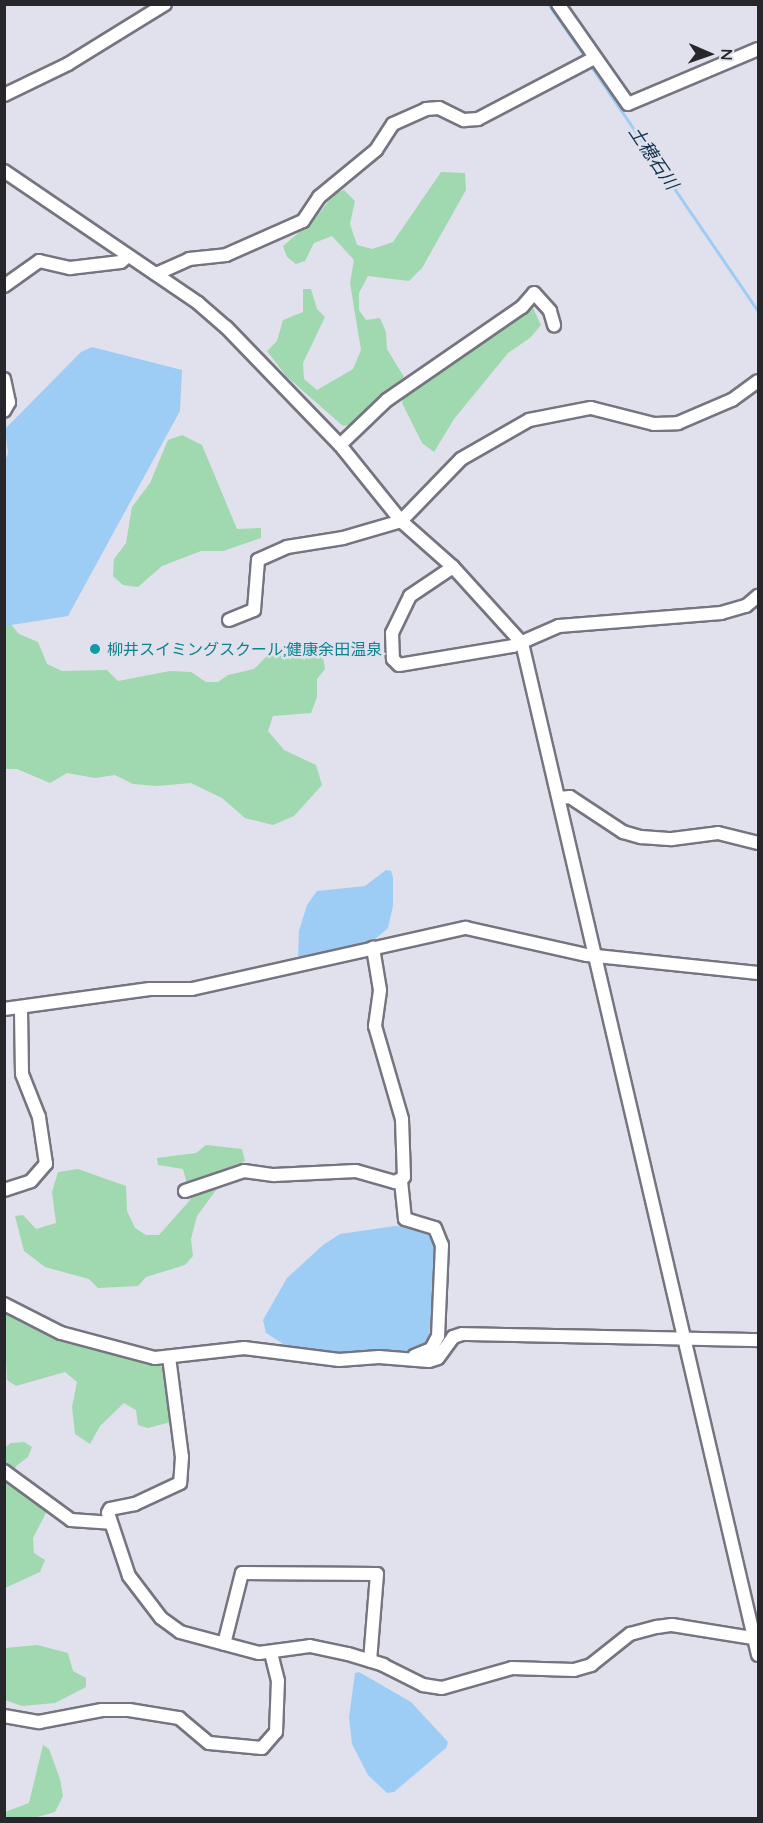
<!DOCTYPE html>
<html>
<head>
<meta charset="utf-8">
<style>
  body { margin:0 }
  #map { position:relative; width:763px; height:1823px; overflow:hidden; background:#e1e1ed; font-family:Quicksand,"Noto Sans JP",sans-serif }
  div>[style] { position:absolute }
  [style*='--x'] { left:calc(var(--x)*1px); top:calc(var(--y)*1px); width:calc(var(--w)*1px); rotate:calc(var(--a)*1deg) }
  .green>* { inset:0; background:#a0d8af }
  .water>* { inset:0; background:#9dcdf5 }
  .stream>* { height:3px; margin:-1.5px; padding:0 1.5px; transform-origin:1.5px; border-radius:1.5px; background:#9dcdf5 }
  .roads { filter:drop-shadow(2px 0 #757580) drop-shadow(-2px 0 #757580) drop-shadow(0 2px #757580) drop-shadow(0 -2px #757580) }
  .minor>* { height:12px; margin:-6px; padding:0 6px; transform-origin:6px; border-radius:6px; background:#fff }
  .dots>* { width:16px; height:16px; translate:-50% -50%; box-sizing:border-box; border:3px solid #e1e1ed; border-radius:50% }
  span { translate:-50% -50%; white-space:nowrap; text-align:center; line-height:1.15; -webkit-text-stroke:5px #e1e1ed; paint-order:stroke }
  .culture-label { font-size:16px; color:#0d838f }
  .left { translate:0 -50%; text-align:left }
  .water-label { font-size:18px; color:#0c314b; font-style:italic }
  .frame { position:absolute; inset:0; border:6px solid #26262b; pointer-events:none }
  .north { position:absolute; left:679px; top:24px; width:60px; height:60px; -webkit-text-stroke:4px #e1e1ed; paint-order:stroke; rotate:92deg; font-size:16px; font-weight:700; line-height:24px; text-align:center; color:#26262b }
  .north::after { content:''; display:block; margin:auto; width:21px; height:27px; background:#26262b; clip-path:polygon(50% 0,100% 100%,50% 72%,0 100%) }
</style>
</head>
<body>
<div id="map">
  <div class="green">
    <div style="clip-path:polygon(441px 172px,465px 173px,466px 190px,422px 268px,409px 281px,368px 276px,359px 293px,359px 310px,366px 320px,380px 318px,386px 332px,387px 349px,404px 377px,354px 424px,343px 426px,286px 376px,267px 351px,277px 341px,283px 320px,303px 312px,303px 289px,311px 289px,317px 309px,325px 317px,303px 363px,304px 379px,317px 390px,353px 369px,361px 350px,350px 283px,354px 260px,332px 236px,314px 243px,305px 261px,296px 264px,287px 257px,283px 246px,315px 219px,334px 194px,344px 190px,355px 201px,350px 224px,357px 245px,372px 249px,393px 242px)"></div>
    <div style="clip-path:polygon(533px 308px,541px 325px,530px 338px,508px 353px,454px 419px,434px 452px,422px 443px,402px 403px,404px 395px)"></div>
    <div style="clip-path:polygon(182px 435px,202px 445px,237px 529px,261px 528px,261px 538px,223px 551px,201px 551px,162px 566px,138px 587px,123px 585px,113px 576px,114px 559px,126px 543px,132px 507px,150px 483px,168px 440px)"></div>
    <div style="clip-path:polygon(4px 616px,19px 634px,38px 642px,47px 664px,62px 671px,107px 670px,118px 681px,170px 671px,191px 672px,206px 682px,218px 682px,228px 675px,254px 669px,268px 655px,303px 653px,323px 657px,325px 669px,317px 679px,317px 697px,311px 713px,273px 716px,268px 731px,284px 750px,316px 765px,322px 785px,294px 816px,273px 825px,245px 818px,222px 798px,191px 783px,157px 786px,133px 784px,115px 775px,95px 778px,67px 773px,50px 783px,17px 769px,5px 769px)"></div>
    <div style="clip-path:polygon(206px 1145px,242px 1149px,245px 1161px,233px 1167px,197px 1216px,191px 1239px,193px 1256px,185px 1265px,146px 1277px,138px 1286px,98px 1288px,89px 1279px,45px 1267px,24px 1251px,15px 1216px,23px 1215px,36px 1229px,56px 1223px,52px 1192px,58px 1172px,78px 1169px,126px 1186px,127px 1211px,135px 1228px,146px 1235px,159px 1235px,191px 1199px,183px 1169px,158px 1165px,157px 1158px,196px 1153px)"></div>
    <div style="clip-path:polygon(4px 1310px,68px 1340px,166px 1368px,171px 1422px,148px 1428px,138px 1425px,136px 1410px,124px 1403px,100px 1426px,90px 1444px,75px 1434px,72px 1407px,77px 1382px,65px 1372px,16px 1386px,7px 1380px)"></div>
    <div style="clip-path:polygon(24px 1442px,32px 1447px,28px 1457px,16px 1466px,12px 1481px,23px 1493px,44px 1504px,47px 1511px,33px 1538px,34px 1553px,45px 1560px,40px 1572px,5px 1588px,4px 1448px,11px 1443px)"></div>
    <div style="clip-path:polygon(37px 1645px,68px 1653px,73px 1671px,86px 1678px,86px 1687px,55px 1703px,22px 1706px,5px 1700px,5px 1648px)"></div>
    <div style="clip-path:polygon(43px 1745px,49px 1749px,60px 1779px,63px 1796px,55px 1812px,34px 1818px,5px 1818px,5px 1812px,29px 1803px)"></div>
  </div>
  <div class="water">
    <div style="clip-path:polygon(92px 347px,182px 370px,180px 411px,68px 616px,5px 626px,4px 463px,8px 453px,5px 429px,81px 352px)"></div>
    <div style="clip-path:polygon(386px 870px,391px 871px,393px 877px,393px 906px,388px 928px,373px 941px,305px 958px,298px 956px,299px 931px,307px 905px,317px 891px,365px 886px)"></div>
    <div style="clip-path:polygon(395px 1226px,421px 1229px,436px 1242px,433px 1316px,428px 1339px,419px 1350px,350px 1355px,291px 1349px,266px 1333px,263px 1320px,287px 1278px,323px 1245px,340px 1234px)"></div>
    <div style="clip-path:polygon(359px 1672px,411px 1702px,448px 1742px,446px 1748px,394px 1792px,387px 1793px,368px 1775px,352px 1744px,349px 1717px,355px 1673px)"></div>
  </div>
  <div class="stream">
    <div style="--x:548;--y:4;--w:65;--a:55.1"></div>
    <div style="--x:590;--y:65;--w:298;--a:55.7"></div>
  </div>
  <div class="roads">
    <div class="minor">
      <div style="--x:558;--y:4;--w:122;--a:55"></div>
      <div style="--x:628;--y:104;--w:141;--a:-22.9"></div>
      <div style="--x:4;--y:95;--w:71;--a:-25.8"></div>
      <div style="--x:68;--y:64;--w:114;--a:-31.7"></div>
      <div style="--x:4;--y:171;--w:235;--a:34.2"></div>
      <div style="--x:198;--y:303;--w:37;--a:41"></div>
      <div style="--x:226;--y:327;--w:164;--a:46"></div>
      <div style="--x:340;--y:445;--w:97;--a:51.2"></div>
      <div style="--x:401;--y:521;--w:69;--a:41.5"></div>
      <div style="--x:453;--y:567;--w:103;--a:47.8"></div>
      <div style="--x:522;--y:643;--w:1039;--a:76.87"></div>
      <div style="--x:156;--y:274;--w:36;--a:-24"></div>
      <div style="--x:189;--y:259;--w:37;--a:-6"></div>
      <div style="--x:226;--y:255;--w:84;--a:-23.8"></div>
      <div style="--x:303;--y:221;--w:29;--a:-56"></div>
      <div style="--x:319;--y:197;--w:74;--a:-39.5"></div>
      <div style="--x:376;--y:150;--w:31;--a:-57"></div>
      <div style="--x:393;--y:124;--w:36;--a:-24"></div>
      <div style="--x:426;--y:109;--w:13;--a:-4"></div>
      <div style="--x:439;--y:108;--w:28;--a:26"></div>
      <div style="--x:464;--y:120;--w:14;--a:-4"></div>
      <div style="--x:478;--y:119;--w:131;--a:-27.7"></div>
      <div style="--x:4;--y:286;--w:43;--a:-35.5"></div>
      <div style="--x:39;--y:261;--w:32;--a:13"></div>
      <div style="--x:70;--y:268;--w:51;--a:-6.7"></div>
      <div style="--x:121;--y:262;--w:9;--a:-41"></div>
      <div style="--x:4;--y:379;--w:24;--a:78"></div>
      <div style="--x:9;--y:402;--w:10;--a:119"></div>
      <div style="--x:340;--y:445;--w:65;--a:-43.8"></div>
      <div style="--x:387;--y:400;--w:164;--a:-34.6"></div>
      <div style="--x:522;--y:307;--w:18;--a:-49"></div>
      <div style="--x:534;--y:293;--w:24;--a:48"></div>
      <div style="--x:550;--y:311;--w:15;--a:74"></div>
      <div style="--x:453;--y:567;--w:52;--a:146"></div>
      <div style="--x:410;--y:596;--w:41;--a:115.9"></div>
      <div style="--x:392;--y:633;--w:26;--a:88"></div>
      <div style="--x:393;--y:659;--w:8;--a:45"></div>
      <div style="--x:399;--y:665;--w:116;--a:-9.5"></div>
      <div style="--x:513;--y:646;--w:50;--a:-23.5"></div>
      <div style="--x:559;--y:626;--w:163;--a:-4.6"></div>
      <div style="--x:721;--y:613;--w:26;--a:-16"></div>
      <div style="--x:746;--y:606;--w:16;--a:-40"></div>
      <div style="--x:229;--y:620;--w:27;--a:-22"></div>
      <div style="--x:254;--y:610;--w:50;--a:-85.4"></div>
      <div style="--x:258;--y:560;--w:32;--a:-24"></div>
      <div style="--x:287;--y:547;--w:57;--a:-9.1"></div>
      <div style="--x:343;--y:538;--w:60;--a:-16.3"></div>
      <div style="--x:401;--y:521;--w:86;--a:-45.9"></div>
      <div style="--x:461;--y:459;--w:78;--a:-29.8"></div>
      <div style="--x:529;--y:420;--w:63;--a:-11"></div>
      <div style="--x:591;--y:408;--w:65;--a:14.3"></div>
      <div style="--x:654;--y:424;--w:24;--a:-2"></div>
      <div style="--x:678;--y:423;--w:59;--a:-23.1"></div>
      <div style="--x:732;--y:400;--w:32;--a:-36"></div>
      <div style="--x:559;--y:798;--w:11;--a:-5"></div>
      <div style="--x:570;--y:797;--w:64;--a:33.4"></div>
      <div style="--x:623;--y:832;--w:19;--a:16"></div>
      <div style="--x:641;--y:837;--w:31;--a:4"></div>
      <div style="--x:672;--y:839;--w:46;--a:-7.4"></div>
      <div style="--x:718;--y:833;--w:41;--a:14"></div>
      <div style="--x:4;--y:1009;--w:147;--a:-7.8"></div>
      <div style="--x:150;--y:989;--w:42;--a:0"></div>
      <div style="--x:192;--y:989;--w:281;--a:-12.6"></div>
      <div style="--x:466;--y:928;--w:124;--a:12.6"></div>
      <div style="--x:587;--y:955;--w:172;--a:6"></div>
      <div style="--x:401;--y:1181;--w:38;--a:84"></div>
      <div style="--x:405;--y:1219;--w:31;--a:17"></div>
      <div style="--x:435;--y:1228;--w:18;--a:68"></div>
      <div style="--x:442;--y:1245;--w:91;--a:92.5"></div>
      <div style="--x:438;--y:1336;--w:15;--a:118"></div>
      <div style="--x:431;--y:1349;--w:18;--a:158"></div>
      <div style="--x:4;--y:1190;--w:28;--a:-18"></div>
      <div style="--x:31;--y:1181;--w:23;--a:-49"></div>
      <div style="--x:46;--y:1164;--w:48;--a:-98.5"></div>
      <div style="--x:39;--y:1117;--w:46;--a:-111.6"></div>
      <div style="--x:22;--y:1074;--w:67;--a:-90.9"></div>
      <div style="--x:185;--y:1191;--w:62;--a:-18.7"></div>
      <div style="--x:244;--y:1171;--w:30;--a:8"></div>
      <div style="--x:274;--y:1175;--w:82;--a:-2.8"></div>
      <div style="--x:356;--y:1171;--w:41;--a:15.8"></div>
      <div style="--x:395;--y:1182;--w:10;--a:-29"></div>
      <div style="--x:404;--y:1177;--w:58;--a:-92"></div>
      <div style="--x:402;--y:1119;--w:97;--a:-106.2"></div>
      <div style="--x:375;--y:1026;--w:36;--a:-82"></div>
      <div style="--x:380;--y:990;--w:43;--a:-99.5"></div>
      <div style="--x:4;--y:1304;--w:64;--a:27"></div>
      <div style="--x:61;--y:1333;--w:97;--a:14.9"></div>
      <div style="--x:155;--y:1358;--w:90;--a:-6.4"></div>
      <div style="--x:244;--y:1348;--w:96;--a:7.2"></div>
      <div style="--x:339;--y:1360;--w:40;--a:-4.3"></div>
      <div style="--x:379;--y:1357;--w:50;--a:4.6"></div>
      <div style="--x:429;--y:1361;--w:9;--a:-18"></div>
      <div style="--x:438;--y:1358;--w:26;--a:-54"></div>
      <div style="--x:453;--y:1337;--w:9;--a:-18"></div>
      <div style="--x:462;--y:1334;--w:296;--a:1.2"></div>
      <div style="--x:169;--y:1357;--w:101;--a:82.6"></div>
      <div style="--x:182;--y:1457;--w:26;--a:94"></div>
      <div style="--x:180;--y:1483;--w:50;--a:155"></div>
      <div style="--x:135;--y:1504;--w:25;--a:169"></div>
      <div style="--x:110;--y:1509;--w:4;--a:117"></div>
      <div style="--x:108;--y:1513;--w:66;--a:71.6"></div>
      <div style="--x:129;--y:1576;--w:53;--a:52.7"></div>
      <div style="--x:161;--y:1618;--w:24;--a:36"></div>
      <div style="--x:180;--y:1632;--w:82;--a:14.9"></div>
      <div style="--x:259;--y:1653;--w:51;--a:-7.8"></div>
      <div style="--x:310;--y:1646;--w:39;--a:12"></div>
      <div style="--x:348;--y:1654;--w:37;--a:17"></div>
      <div style="--x:383;--y:1665;--w:45;--a:26.6"></div>
      <div style="--x:423;--y:1685;--w:19;--a:9"></div>
      <div style="--x:442;--y:1688;--w:73;--a:-15.9"></div>
      <div style="--x:512;--y:1668;--w:62;--a:1.8"></div>
      <div style="--x:574;--y:1670;--w:18;--a:-16"></div>
      <div style="--x:591;--y:1665;--w:50;--a:-38.5"></div>
      <div style="--x:630;--y:1634;--w:28;--a:-15"></div>
      <div style="--x:657;--y:1627;--w:15;--a:-8"></div>
      <div style="--x:672;--y:1625;--w:87;--a:9.2"></div>
      <div style="--x:4;--y:1471;--w:83;--a:36.2"></div>
      <div style="--x:71;--y:1520;--w:39;--a:4"></div>
      <div style="--x:224;--y:1644;--w:73;--a:-75.8"></div>
      <div style="--x:242;--y:1573;--w:135;--a:0.4"></div>
      <div style="--x:377;--y:1574;--w:87;--a:94.6"></div>
      <div style="--x:4;--y:1716;--w:36;--a:10"></div>
      <div style="--x:39;--y:1722;--w:64;--a:-10.8"></div>
      <div style="--x:102;--y:1710;--w:27;--a:0"></div>
      <div style="--x:129;--y:1710;--w:51;--a:9.1"></div>
      <div style="--x:179;--y:1718;--w:39;--a:40"></div>
      <div style="--x:209;--y:1743;--w:53;--a:5.4"></div>
      <div style="--x:262;--y:1748;--w:21;--a:-49"></div>
      <div style="--x:276;--y:1732;--w:51;--a:-87.8"></div>
      <div style="--x:278;--y:1681;--w:29;--a:-104"></div>
    </div>
  </div>
  <div class="dots">
    <div style="left:95px;top:649px;background:#0f9aa8"></div>
  </div>
  <div class="culture-label">
    <span class="left" style="left:107px;top:649px">柳井スイミングスクール;健康余田温泉</span>
  </div>
  <div class="water-label">
    <span style="left:653px;top:158px;rotate:56deg">土穂石川</span>
  </div>
  <div class="frame"></div>
  <div class="north">N</div>
</div>
</body>
</html>
